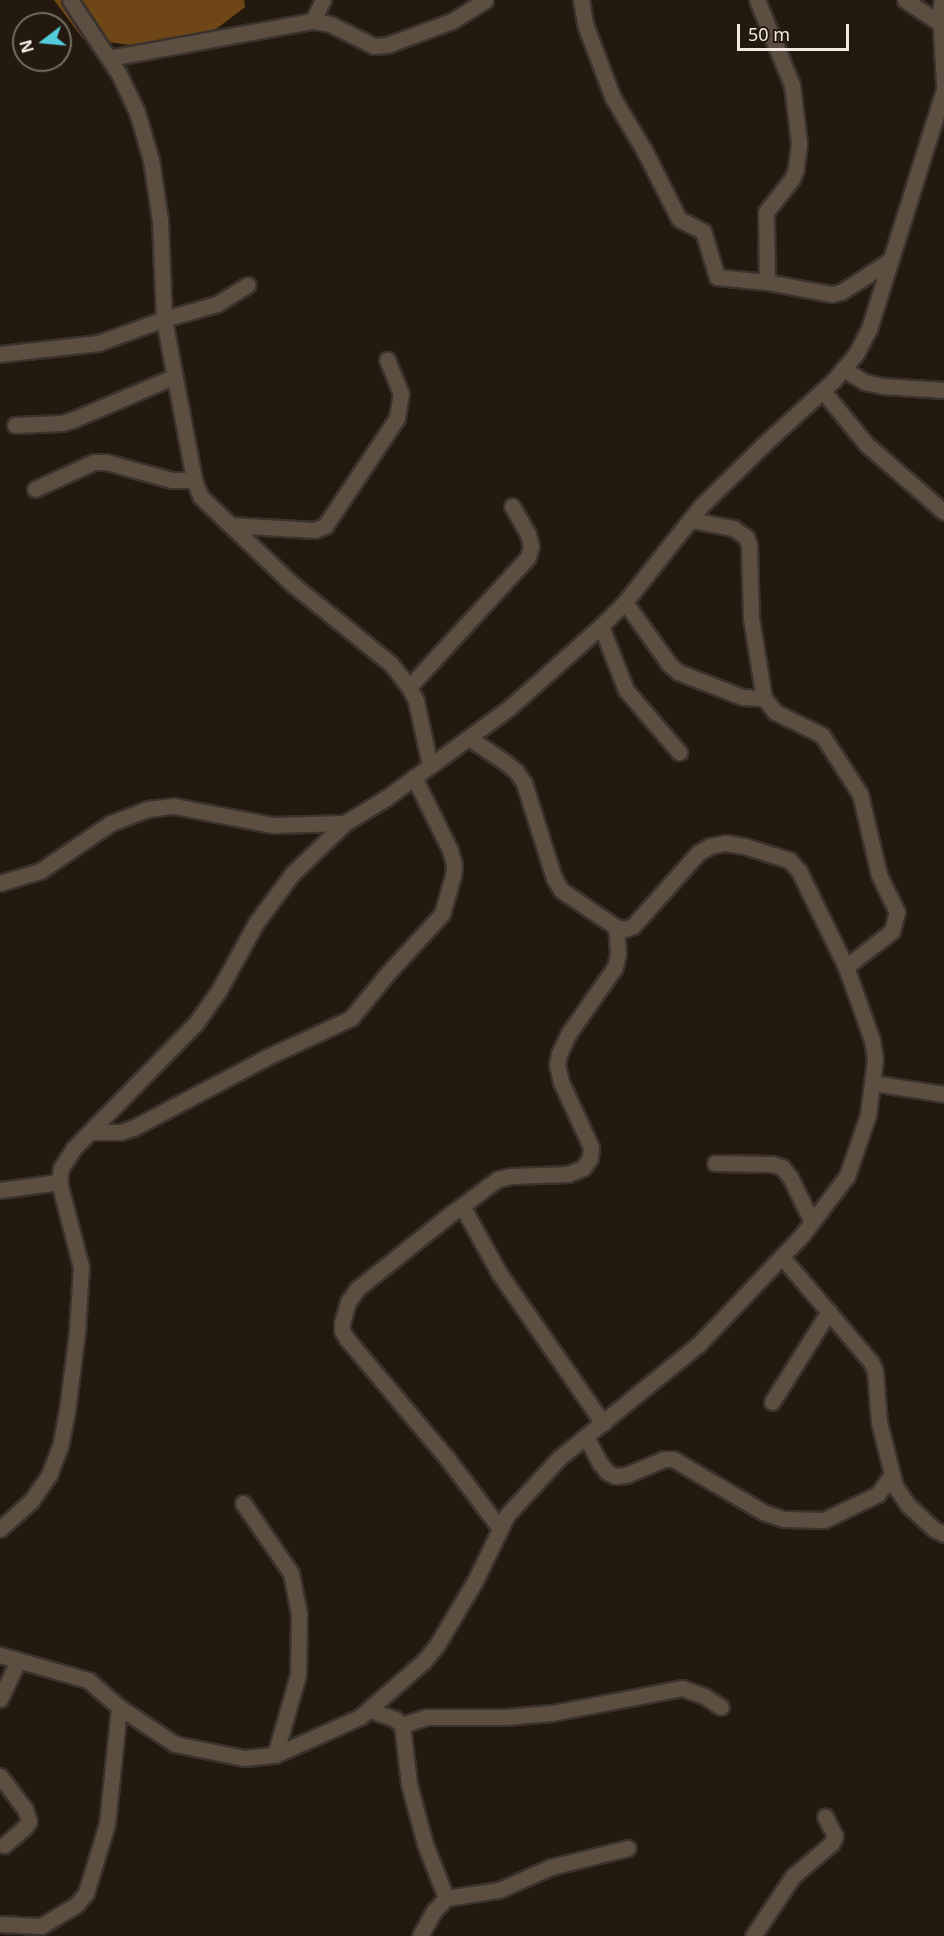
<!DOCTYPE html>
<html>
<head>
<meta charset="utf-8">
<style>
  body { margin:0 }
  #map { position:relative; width:944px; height:1936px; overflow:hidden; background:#24190e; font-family:"Noto Sans",sans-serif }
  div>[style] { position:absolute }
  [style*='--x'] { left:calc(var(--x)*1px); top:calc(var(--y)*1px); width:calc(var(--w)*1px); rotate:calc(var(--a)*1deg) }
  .forest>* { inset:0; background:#6f4616 }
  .roads { filter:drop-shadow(2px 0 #3a322d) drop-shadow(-2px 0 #3a322d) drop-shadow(0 2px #3a322d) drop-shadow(0 -2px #3a322d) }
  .minor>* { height:15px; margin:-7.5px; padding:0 7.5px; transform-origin:7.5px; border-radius:7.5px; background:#5c4f42 }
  span { translate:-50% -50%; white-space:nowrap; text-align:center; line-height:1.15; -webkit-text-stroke:6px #24190e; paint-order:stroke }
  .north { position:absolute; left:12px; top:12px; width:60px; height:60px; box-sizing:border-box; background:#24190e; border:2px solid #766c62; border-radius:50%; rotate:254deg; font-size:16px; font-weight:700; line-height:24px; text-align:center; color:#f0e8e1 }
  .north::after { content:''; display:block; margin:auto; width:21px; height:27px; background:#52cbda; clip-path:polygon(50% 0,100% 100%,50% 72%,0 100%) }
  .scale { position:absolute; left:737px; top:24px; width:112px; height:27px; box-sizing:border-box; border:3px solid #f0e8e1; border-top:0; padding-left:8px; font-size:18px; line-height:21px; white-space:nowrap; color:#f0e8e1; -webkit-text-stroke:4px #24190e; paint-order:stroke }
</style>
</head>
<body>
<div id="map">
  <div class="forest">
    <div style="clip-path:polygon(54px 0,244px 0,245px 7px,186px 52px,83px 39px)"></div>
  </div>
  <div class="roads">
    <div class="minor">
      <div style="--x:70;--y:0;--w:89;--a:56.5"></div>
      <div style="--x:119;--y:74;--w:42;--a:64.7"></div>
      <div style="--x:137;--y:112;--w:50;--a:73.7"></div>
      <div style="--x:151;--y:160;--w:61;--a:81.5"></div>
      <div style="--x:160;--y:220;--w:99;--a:87.7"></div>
      <div style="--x:164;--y:319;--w:164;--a:79.4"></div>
      <div style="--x:194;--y:480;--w:18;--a:68"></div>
      <div style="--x:201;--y:497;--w:124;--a:43.7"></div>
      <div style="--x:291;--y:583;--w:129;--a:39"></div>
      <div style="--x:391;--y:664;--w:29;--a:52"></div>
      <div style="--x:409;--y:687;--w:16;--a:63"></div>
      <div style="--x:416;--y:701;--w:66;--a:77.8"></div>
      <div style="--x:581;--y:0;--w:27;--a:80"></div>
      <div style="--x:586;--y:27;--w:76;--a:69.2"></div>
      <div style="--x:613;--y:98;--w:61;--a:59.2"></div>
      <div style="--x:644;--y:150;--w:77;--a:63.1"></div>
      <div style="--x:679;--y:219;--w:27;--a:27"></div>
      <div style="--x:703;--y:231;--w:48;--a:73.1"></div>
      <div style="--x:717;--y:277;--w:50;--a:5.7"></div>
      <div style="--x:767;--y:282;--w:66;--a:10.5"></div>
      <div style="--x:832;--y:294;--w:9;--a:-13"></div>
      <div style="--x:841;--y:292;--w:56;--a:-32.6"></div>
      <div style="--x:757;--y:0;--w:92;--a:67.6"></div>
      <div style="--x:792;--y:85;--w:58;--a:83.1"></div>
      <div style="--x:799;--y:143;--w:26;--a:97"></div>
      <div style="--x:796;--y:169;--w:11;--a:112"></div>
      <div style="--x:792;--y:179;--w:42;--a:128.2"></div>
      <div style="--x:766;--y:212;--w:70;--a:89.2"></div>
      <div style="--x:905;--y:0;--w:43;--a:33.7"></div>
      <div style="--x:942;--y:0;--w:12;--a:99"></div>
      <div style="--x:940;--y:12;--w:72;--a:86.8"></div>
      <div style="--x:313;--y:21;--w:23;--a:-65"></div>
      <div style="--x:109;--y:58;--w:207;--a:-10.3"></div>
      <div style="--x:313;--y:21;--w:17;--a:10"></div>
      <div style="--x:330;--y:24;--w:49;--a:26.6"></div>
      <div style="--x:374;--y:46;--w:13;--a:-4"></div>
      <div style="--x:387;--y:45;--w:69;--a:-20.3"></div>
      <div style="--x:452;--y:21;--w:39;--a:-32"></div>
      <div style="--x:0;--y:354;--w:99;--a:-6.4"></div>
      <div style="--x:98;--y:343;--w:70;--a:-20"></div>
      <div style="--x:164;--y:319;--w:55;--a:-15.8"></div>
      <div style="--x:217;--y:304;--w:36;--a:-32"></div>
      <div style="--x:843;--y:369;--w:26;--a:31"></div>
      <div style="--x:865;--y:382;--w:18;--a:13"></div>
      <div style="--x:883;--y:386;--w:61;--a:3.8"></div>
      <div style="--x:823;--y:391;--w:68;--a:50.9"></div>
      <div style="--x:866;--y:444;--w:103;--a:41.1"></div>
      <div style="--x:15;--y:425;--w:47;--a:-2.4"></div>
      <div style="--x:62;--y:423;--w:10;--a:-17"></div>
      <div style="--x:72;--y:420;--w:112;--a:-23.1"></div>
      <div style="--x:35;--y:489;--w:65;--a:-24.6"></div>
      <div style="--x:94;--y:462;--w:12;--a:0"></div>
      <div style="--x:106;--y:462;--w:68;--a:15.3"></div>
      <div style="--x:172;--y:480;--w:22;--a:0"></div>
      <div style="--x:691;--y:520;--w:43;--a:10.8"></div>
      <div style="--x:733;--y:528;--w:16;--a:35"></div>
      <div style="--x:746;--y:537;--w:9;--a:69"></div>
      <div style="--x:749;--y:545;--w:73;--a:88.4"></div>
      <div style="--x:751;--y:618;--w:81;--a:80.8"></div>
      <div style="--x:764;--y:698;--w:18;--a:52"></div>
      <div style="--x:775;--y:712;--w:52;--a:26.1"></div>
      <div style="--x:822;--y:735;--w:70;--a:57.2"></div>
      <div style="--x:860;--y:794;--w:83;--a:76.8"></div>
      <div style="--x:879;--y:875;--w:41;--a:64.1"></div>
      <div style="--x:897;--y:912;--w:20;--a:105"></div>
      <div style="--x:892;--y:931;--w:58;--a:142"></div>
      <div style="--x:230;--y:525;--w:85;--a:3.4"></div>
      <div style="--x:315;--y:530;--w:11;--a:-22"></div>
      <div style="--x:325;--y:526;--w:130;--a:-56.3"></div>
      <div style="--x:397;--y:418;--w:24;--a:-81"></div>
      <div style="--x:401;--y:394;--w:37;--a:-112"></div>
      <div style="--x:625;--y:602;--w:76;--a:54.6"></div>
      <div style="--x:669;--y:664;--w:12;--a:42"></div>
      <div style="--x:678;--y:672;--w:69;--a:21.3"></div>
      <div style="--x:742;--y:697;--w:22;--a:3"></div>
      <div style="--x:601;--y:626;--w:69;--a:68.7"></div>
      <div style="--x:626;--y:690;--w:82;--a:49.5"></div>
      <div style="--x:409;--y:687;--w:176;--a:-47.5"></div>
      <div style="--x:528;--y:557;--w:11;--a:-75"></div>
      <div style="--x:531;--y:546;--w:12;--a:-104"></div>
      <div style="--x:528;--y:534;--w:32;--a:-120"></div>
      <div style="--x:0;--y:883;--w:42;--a:-16.7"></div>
      <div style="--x:40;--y:871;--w:86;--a:-34.1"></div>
      <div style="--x:111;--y:823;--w:40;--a:-21"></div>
      <div style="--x:148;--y:809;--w:26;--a:-7"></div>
      <div style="--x:174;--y:806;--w:101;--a:10.9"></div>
      <div style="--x:273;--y:825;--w:72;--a:-1.6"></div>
      <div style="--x:872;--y:1083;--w:73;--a:8.7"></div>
      <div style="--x:90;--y:1132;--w:30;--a:0"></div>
      <div style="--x:120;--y:1132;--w:14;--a:-17"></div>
      <div style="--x:133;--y:1128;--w:149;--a:-27.9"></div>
      <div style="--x:265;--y:1058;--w:95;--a:-24.9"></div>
      <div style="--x:351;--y:1018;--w:57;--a:-50.7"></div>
      <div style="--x:387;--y:974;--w:81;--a:-47.5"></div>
      <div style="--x:442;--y:914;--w:40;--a:-74"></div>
      <div style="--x:453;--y:876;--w:12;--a:-85"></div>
      <div style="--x:454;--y:864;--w:15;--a:-106"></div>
      <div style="--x:450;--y:850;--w:81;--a:-116.3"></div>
      <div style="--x:715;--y:1163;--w:57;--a:1"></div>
      <div style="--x:772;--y:1164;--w:10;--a:17"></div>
      <div style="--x:782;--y:1167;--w:13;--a:51"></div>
      <div style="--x:790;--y:1177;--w:50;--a:63.9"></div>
      <div style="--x:0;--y:1190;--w:60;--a:-7.7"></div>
      <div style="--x:462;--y:1206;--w:77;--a:61.1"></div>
      <div style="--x:499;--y:1273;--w:183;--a:55.3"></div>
      <div style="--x:782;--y:1257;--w:138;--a:49.7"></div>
      <div style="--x:871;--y:1362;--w:10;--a:66"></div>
      <div style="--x:875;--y:1371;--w:51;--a:85.5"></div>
      <div style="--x:879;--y:1422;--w:66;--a:76"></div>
      <div style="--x:895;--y:1486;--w:23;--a:56"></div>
      <div style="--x:908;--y:1505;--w:35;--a:43"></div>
      <div style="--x:934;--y:1529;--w:11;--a:27"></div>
      <div style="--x:772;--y:1402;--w:107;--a:-57.9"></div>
      <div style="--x:586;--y:1437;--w:30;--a:62"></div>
      <div style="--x:600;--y:1463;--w:11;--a:52"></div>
      <div style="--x:607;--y:1472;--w:9;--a:27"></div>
      <div style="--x:615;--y:1476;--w:11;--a:-5"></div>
      <div style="--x:626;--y:1475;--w:41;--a:-22.8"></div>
      <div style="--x:664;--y:1459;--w:9;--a:0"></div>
      <div style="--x:673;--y:1459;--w:104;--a:30.5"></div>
      <div style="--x:763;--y:1512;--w:21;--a:19"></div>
      <div style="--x:783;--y:1519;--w:41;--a:1.4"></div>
      <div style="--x:824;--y:1520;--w:60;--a:-25.7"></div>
      <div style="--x:878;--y:1494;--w:24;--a:-55"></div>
      <div style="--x:243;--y:1503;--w:85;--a:55.6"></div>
      <div style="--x:291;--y:1573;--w:42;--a:79"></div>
      <div style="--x:299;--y:1614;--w:61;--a:90.9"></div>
      <div style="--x:298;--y:1675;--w:83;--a:106"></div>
      <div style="--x:499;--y:1527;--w:88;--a:-127.1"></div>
      <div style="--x:446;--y:1457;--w:154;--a:-130"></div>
      <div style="--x:347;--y:1339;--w:9;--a:-122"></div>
      <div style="--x:342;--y:1331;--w:8;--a:-90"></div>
      <div style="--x:342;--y:1323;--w:22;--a:-74"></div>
      <div style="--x:348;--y:1302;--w:16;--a:-55"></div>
      <div style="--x:357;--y:1289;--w:122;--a:-38.7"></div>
      <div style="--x:452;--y:1213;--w:57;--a:-36.5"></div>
      <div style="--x:498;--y:1179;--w:13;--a:-13"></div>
      <div style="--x:511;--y:1176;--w:57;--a:-2"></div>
      <div style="--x:568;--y:1174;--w:16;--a:-22"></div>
      <div style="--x:583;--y:1168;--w:12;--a:-55"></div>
      <div style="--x:590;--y:1158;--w:11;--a:-85"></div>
      <div style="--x:591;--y:1147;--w:72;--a:-114.8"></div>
      <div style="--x:561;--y:1082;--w:17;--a:-103"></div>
      <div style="--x:557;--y:1065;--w:11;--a:-80"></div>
      <div style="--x:559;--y:1054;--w:23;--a:-65"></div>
      <div style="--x:569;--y:1033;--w:80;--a:-55.1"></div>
      <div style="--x:615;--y:967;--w:13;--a:-77"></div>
      <div style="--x:618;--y:954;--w:27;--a:-94"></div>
      <div style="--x:0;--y:1529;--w:42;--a:-42.1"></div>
      <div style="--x:31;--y:1501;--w:32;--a:-55"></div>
      <div style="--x:49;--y:1475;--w:30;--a:-69"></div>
      <div style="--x:60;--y:1447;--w:37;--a:-79"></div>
      <div style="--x:67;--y:1411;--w:80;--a:-82.8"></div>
      <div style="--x:77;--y:1332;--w:65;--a:-86.5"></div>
      <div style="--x:81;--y:1267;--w:88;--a:-104.5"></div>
      <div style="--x:59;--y:1182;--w:14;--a:-82"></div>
      <div style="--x:61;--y:1168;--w:24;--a:-57"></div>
      <div style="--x:74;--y:1148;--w:175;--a:-45.7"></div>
      <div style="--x:196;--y:1023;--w:38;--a:-55"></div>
      <div style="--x:218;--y:992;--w:79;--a:-61.2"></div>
      <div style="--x:256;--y:923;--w:61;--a:-53.7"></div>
      <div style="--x:292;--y:874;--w:74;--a:-43.9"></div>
      <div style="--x:345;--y:823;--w:48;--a:-31.4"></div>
      <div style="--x:386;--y:798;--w:152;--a:-36.2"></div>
      <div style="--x:509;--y:708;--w:123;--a:-41.7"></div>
      <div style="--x:601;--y:626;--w:34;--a:-45"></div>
      <div style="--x:625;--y:602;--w:122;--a:-51.6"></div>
      <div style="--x:701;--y:506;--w:88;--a:-44.5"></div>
      <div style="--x:764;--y:444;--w:95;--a:-42.4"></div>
      <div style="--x:834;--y:380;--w:34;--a:-50"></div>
      <div style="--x:856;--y:354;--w:28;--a:-63"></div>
      <div style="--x:869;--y:329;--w:251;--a:-72.6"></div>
      <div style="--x:0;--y:1655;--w:91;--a:15.9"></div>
      <div style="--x:88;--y:1680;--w:41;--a:41.1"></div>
      <div style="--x:119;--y:1707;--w:67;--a:33.5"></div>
      <div style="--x:175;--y:1744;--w:70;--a:11.5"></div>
      <div style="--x:244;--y:1758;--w:31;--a:-6"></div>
      <div style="--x:275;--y:1755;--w:93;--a:-24.1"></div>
      <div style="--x:360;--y:1717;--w:85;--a:-41.2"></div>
      <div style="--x:424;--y:1661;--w:21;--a:-51"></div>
      <div style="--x:437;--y:1645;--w:74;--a:-59.3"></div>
      <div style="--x:475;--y:1581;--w:73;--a:-64.1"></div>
      <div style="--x:507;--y:1515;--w:77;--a:-47.6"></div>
      <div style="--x:559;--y:1458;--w:181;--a:-39.2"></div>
      <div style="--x:699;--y:1344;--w:150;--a:-46.6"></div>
      <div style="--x:802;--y:1235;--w:74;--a:-52.7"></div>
      <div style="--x:847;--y:1176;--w:65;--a:-71"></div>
      <div style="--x:868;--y:1115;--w:56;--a:-82.9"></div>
      <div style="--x:875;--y:1059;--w:19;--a:-99"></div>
      <div style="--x:872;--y:1040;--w:77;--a:-109.6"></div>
      <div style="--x:846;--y:967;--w:107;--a:-116.1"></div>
      <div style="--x:799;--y:871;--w:15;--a:-132"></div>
      <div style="--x:789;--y:860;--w:47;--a:-162.7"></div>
      <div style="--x:744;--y:846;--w:19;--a:-171"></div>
      <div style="--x:725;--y:843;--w:15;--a:169"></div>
      <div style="--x:710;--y:846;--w:14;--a:150"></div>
      <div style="--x:698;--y:853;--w:98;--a:131.7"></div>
      <div style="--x:633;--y:926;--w:9;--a:159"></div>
      <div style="--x:625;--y:929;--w:9;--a:-167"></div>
      <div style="--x:616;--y:927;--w:66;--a:-146.1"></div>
      <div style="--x:561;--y:890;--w:14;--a:-120"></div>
      <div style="--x:554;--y:878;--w:100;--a:-107.5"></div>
      <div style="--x:524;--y:783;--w:14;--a:-124"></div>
      <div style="--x:516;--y:771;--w:14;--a:-141"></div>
      <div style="--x:505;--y:762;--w:43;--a:-146.3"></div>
      <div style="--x:0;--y:1699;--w:42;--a:-64.7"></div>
      <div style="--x:370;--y:1710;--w:27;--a:20"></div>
      <div style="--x:395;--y:1719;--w:9;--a:41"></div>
      <div style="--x:402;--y:1725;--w:59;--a:83.2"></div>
      <div style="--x:409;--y:1784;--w:62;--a:75.1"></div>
      <div style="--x:425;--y:1844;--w:58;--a:68.7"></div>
      <div style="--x:402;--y:1725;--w:26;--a:-18"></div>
      <div style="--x:427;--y:1717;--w:78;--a:0"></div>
      <div style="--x:505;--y:1717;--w:47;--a:-4.9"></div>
      <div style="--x:552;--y:1713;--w:132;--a:-10.9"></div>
      <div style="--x:682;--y:1688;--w:23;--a:20"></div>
      <div style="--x:704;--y:1696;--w:20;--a:33"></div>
      <div style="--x:0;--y:1776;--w:41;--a:52.9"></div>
      <div style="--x:25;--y:1809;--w:13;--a:72"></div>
      <div style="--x:29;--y:1821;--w:7;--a:124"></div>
      <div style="--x:25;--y:1827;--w:28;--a:139"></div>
      <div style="--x:0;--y:1924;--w:41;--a:2.8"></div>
      <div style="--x:41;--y:1926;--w:41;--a:-31"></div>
      <div style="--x:76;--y:1905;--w:16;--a:-50"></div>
      <div style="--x:86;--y:1893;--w:72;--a:-73.1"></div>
      <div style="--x:107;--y:1824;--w:118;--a:-84.1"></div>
      <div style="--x:420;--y:1936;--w:29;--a:-61"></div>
      <div style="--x:434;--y:1911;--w:18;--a:-47"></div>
      <div style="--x:446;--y:1898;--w:54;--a:-8.6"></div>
      <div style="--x:499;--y:1890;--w:57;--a:-23.9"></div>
      <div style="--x:551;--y:1867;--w:79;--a:-13.9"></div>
      <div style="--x:753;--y:1936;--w:72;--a:-56.3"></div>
      <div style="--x:793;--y:1876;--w:50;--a:-40.1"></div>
      <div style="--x:831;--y:1844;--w:9;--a:-63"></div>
      <div style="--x:835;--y:1836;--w:22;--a:-117"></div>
    </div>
  </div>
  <div class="north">N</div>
  <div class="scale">50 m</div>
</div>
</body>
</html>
